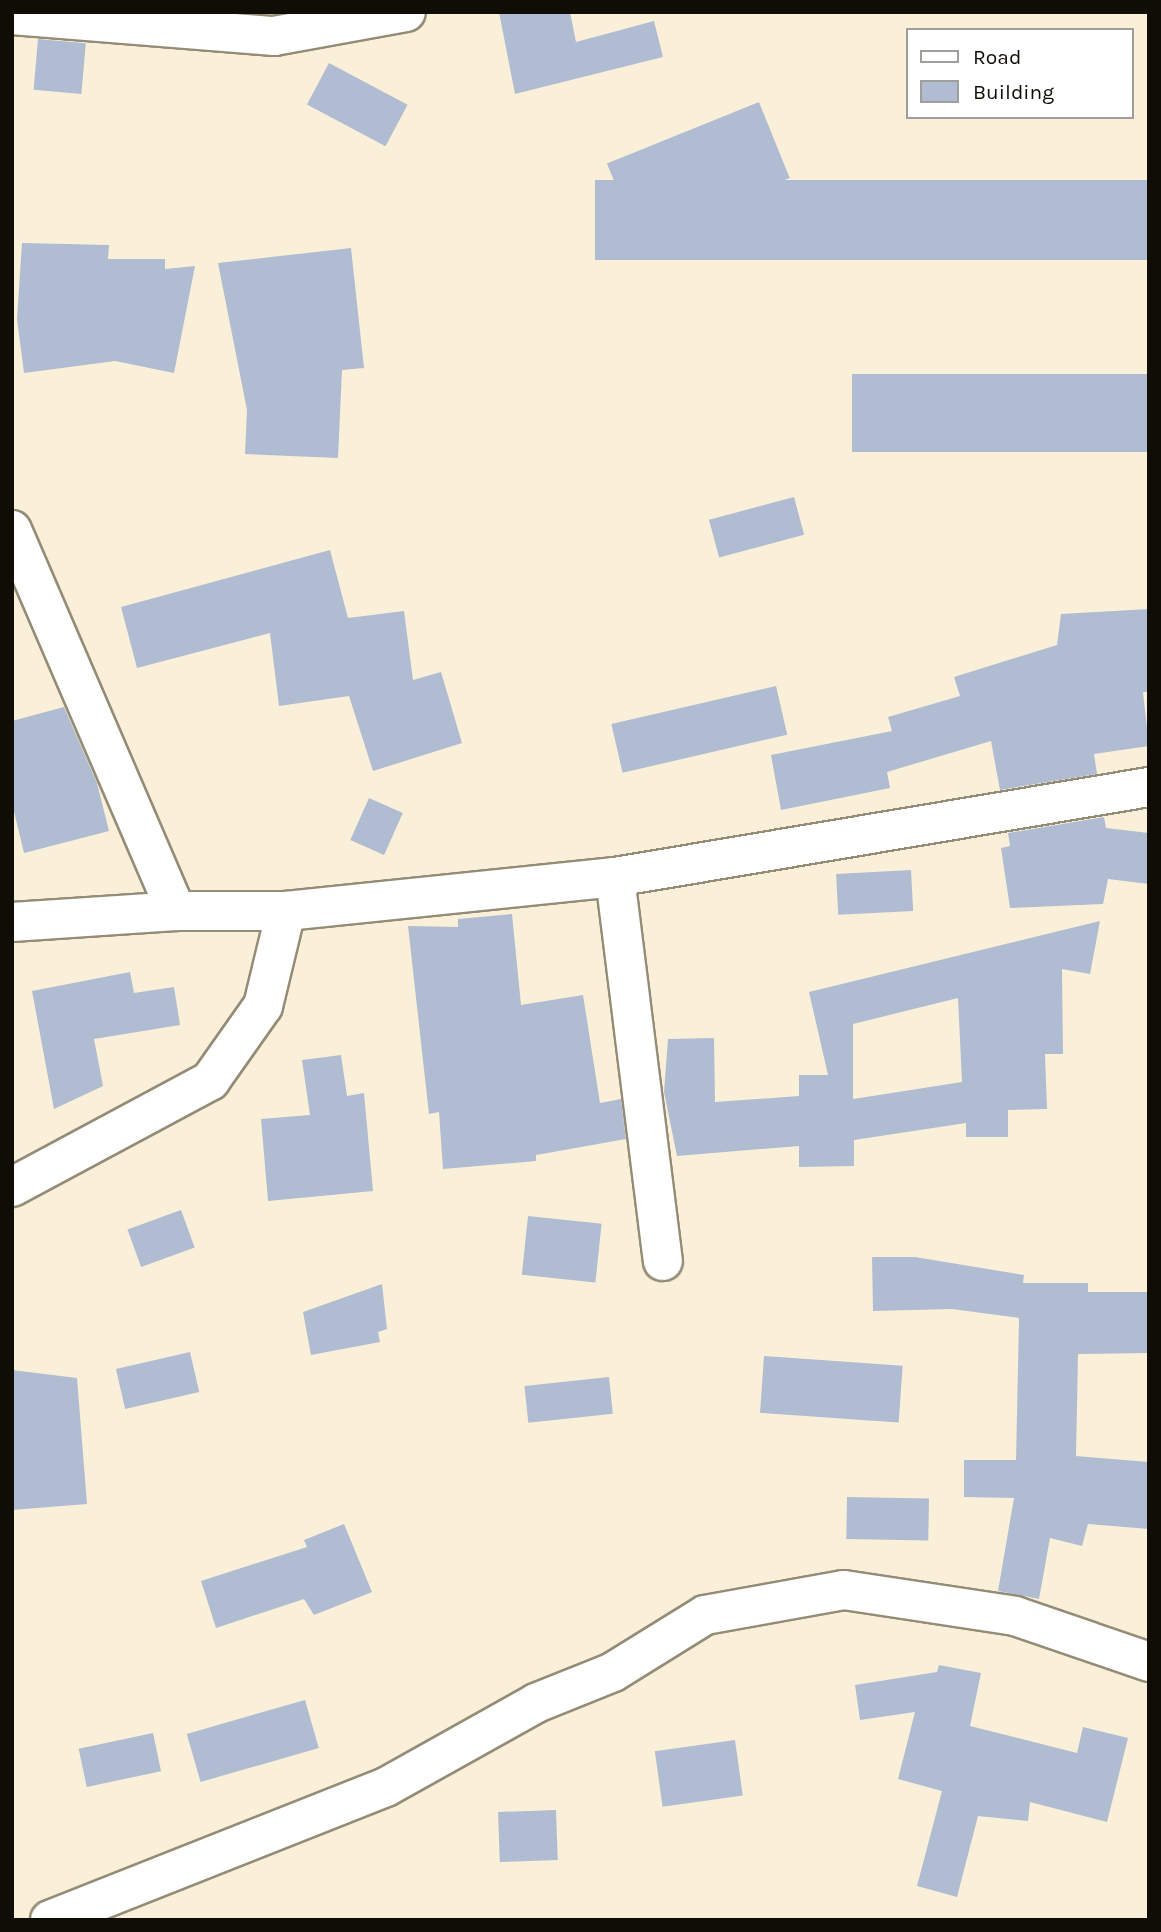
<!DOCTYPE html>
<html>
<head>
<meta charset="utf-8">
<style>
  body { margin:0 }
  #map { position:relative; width:1161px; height:1932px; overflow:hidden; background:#faf0d9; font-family:Karla,sans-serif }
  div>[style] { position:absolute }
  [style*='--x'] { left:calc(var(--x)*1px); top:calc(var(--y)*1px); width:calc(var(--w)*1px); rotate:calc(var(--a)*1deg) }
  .building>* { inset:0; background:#b0bcd1; transform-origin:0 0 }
  .roads { filter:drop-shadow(2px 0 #948c76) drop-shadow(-2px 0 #948c76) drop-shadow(0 2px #948c76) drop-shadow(0 -2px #948c76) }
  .minor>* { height:38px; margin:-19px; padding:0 19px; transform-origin:19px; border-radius:19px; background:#fff }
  span { translate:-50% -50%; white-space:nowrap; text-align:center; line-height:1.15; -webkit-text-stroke:7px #fff; paint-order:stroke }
  .frame { position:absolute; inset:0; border:14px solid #100d06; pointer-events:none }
  .legend { position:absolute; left:906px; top:28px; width:228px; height:91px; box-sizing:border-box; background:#fff; border:2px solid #9f9e9b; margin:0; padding:9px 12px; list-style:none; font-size:21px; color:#100d06 }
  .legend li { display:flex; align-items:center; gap:14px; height:35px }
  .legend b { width:35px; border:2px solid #9f9e9b }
</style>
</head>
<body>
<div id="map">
  <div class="building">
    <div style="clip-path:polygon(499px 12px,570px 12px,576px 42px,654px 21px,663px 57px,515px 94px)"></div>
    <div style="left:38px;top:39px;width:48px;height:51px;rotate:5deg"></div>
    <div style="left:329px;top:63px;width:89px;height:47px;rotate:28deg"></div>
    <div style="left:759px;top:102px;width:82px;height:164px;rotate:68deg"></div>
    <div style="left:1149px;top:180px;width:80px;height:554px;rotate:90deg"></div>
    <div style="clip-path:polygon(22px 243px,109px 245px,108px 259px,165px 259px,165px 269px,195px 266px,174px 373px,115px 361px,24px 373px,17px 319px)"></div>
    <div style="clip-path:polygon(351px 248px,364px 368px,342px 370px,338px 458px,245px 454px,247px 410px,218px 263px)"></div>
    <div style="left:1149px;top:374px;width:78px;height:297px;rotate:90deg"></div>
    <div style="left:794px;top:497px;width:39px;height:88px;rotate:75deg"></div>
    <div style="clip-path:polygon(330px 550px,348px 618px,404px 611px,413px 680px,441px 672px,462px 743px,373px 771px,349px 696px,279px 706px,270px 633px,137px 668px,121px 607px)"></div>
    <div style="clip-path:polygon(1149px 609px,1149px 692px,1143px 692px,1149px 746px,1094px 754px,1097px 774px,1000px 790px,991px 741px,887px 772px,890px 788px,781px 810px,771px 755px,892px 731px,888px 717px,960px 696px,954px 677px,1057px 645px,1061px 614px)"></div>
    <div style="left:776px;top:686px;width:50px;height:169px;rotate:77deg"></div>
    <div style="clip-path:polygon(64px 707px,97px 783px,109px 831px,24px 853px,12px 803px,12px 721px)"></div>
    <div style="left:369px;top:798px;width:37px;height:46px;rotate:24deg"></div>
    <div style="clip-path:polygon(1104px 817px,1106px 828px,1149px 833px,1149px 884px,1108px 879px,1103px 904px,1010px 908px,1001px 848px,1010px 846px,1008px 833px)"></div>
    <div style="left:911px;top:870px;width:41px;height:75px;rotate:87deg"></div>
    <div style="clip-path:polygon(512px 914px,521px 1005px,583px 995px,600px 1103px,621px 1099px,626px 1139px,536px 1155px,536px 1161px,443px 1169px,439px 1112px,429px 1114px,408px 926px,458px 927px,458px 919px)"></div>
    <div style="clip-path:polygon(evenodd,1100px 921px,1090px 974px,1062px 969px,1063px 1054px,1045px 1054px,1047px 1109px,1008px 1110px,1008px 1137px,966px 1137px,966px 1123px,854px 1140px,854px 1166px,799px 1167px,799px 1146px,677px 1156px,664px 1092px,668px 1039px,714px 1038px,715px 1102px,799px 1096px,799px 1075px,828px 1075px,809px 992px,1100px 921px,958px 998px,962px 1082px,853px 1099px,853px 1024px,958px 998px)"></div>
    <div style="clip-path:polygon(130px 972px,134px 993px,174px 987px,180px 1025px,94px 1039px,103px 1086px,54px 1109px,32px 991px)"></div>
    <div style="clip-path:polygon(341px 1055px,347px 1096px,364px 1093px,373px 1191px,268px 1201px,261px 1119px,310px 1115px,302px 1060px)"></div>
    <div style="left:181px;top:1210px;width:40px;height:57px;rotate:70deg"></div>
    <div style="left:528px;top:1216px;width:74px;height:59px;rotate:6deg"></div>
    <div style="clip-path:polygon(872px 1257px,915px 1257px,1024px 1275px,1023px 1283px,1088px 1283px,1088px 1292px,1149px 1292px,1149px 1353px,1078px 1354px,1076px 1456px,1149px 1462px,1149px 1529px,1088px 1524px,1082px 1546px,1050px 1538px,1039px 1599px,998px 1591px,1014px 1498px,964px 1497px,964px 1460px,1016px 1460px,1019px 1318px,952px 1309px,873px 1311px)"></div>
    <div style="clip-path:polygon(382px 1284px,387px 1329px,378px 1332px,380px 1342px,311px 1355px,303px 1312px)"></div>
    <div style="left:190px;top:1352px;width:41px;height:76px;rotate:77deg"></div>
    <div style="left:764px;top:1356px;width:139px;height:57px;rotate:4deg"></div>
    <div style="clip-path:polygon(12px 1370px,77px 1378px,87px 1504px,12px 1510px)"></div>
    <div style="left:609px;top:1377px;width:37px;height:85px;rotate:84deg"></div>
    <div style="left:847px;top:1497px;width:82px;height:42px;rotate:1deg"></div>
    <div style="clip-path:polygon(344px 1524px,372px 1592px,314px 1615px,304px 1599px,216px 1628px,201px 1581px,307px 1547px,304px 1540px)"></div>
    <div style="clip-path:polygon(939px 1665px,981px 1673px,970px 1726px,1077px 1753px,1083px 1727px,1128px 1738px,1107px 1822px,1030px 1802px,1028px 1821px,978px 1816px,957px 1897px,917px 1886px,942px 1791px,898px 1779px,915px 1712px,860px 1720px,855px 1685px,937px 1672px)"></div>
    <div style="left:305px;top:1700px;width:50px;height:123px;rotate:74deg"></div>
    <div style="left:153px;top:1733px;width:39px;height:76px;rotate:78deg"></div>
    <div style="left:735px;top:1740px;width:56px;height:81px;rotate:82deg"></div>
    <div style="left:556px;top:1810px;width:50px;height:58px;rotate:88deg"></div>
  </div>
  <div class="roads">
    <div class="minor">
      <div style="--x:12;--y:15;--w:263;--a:4.6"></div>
      <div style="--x:274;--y:36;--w:134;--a:-10.3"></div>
      <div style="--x:12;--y:530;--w:415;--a:66.7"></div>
      <div style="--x:615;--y:877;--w:387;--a:82.9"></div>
      <div style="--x:12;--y:922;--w:164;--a:-3.8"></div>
      <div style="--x:176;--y:911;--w:110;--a:0"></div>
      <div style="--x:286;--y:911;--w:331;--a:-5.9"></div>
      <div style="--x:615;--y:877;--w:542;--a:-9.57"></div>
      <div style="--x:12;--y:1187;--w:225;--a:-28.2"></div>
      <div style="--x:210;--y:1081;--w:92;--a:-54.8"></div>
      <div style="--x:263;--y:1006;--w:98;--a:-76.4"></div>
      <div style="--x:50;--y:1920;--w:361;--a:-21.6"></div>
      <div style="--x:386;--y:1787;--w:172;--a:-29.2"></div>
      <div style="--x:536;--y:1703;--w:83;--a:-21.9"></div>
      <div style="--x:613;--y:1672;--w:108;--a:-31.8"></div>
      <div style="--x:705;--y:1615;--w:141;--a:-10.2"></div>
      <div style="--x:844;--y:1590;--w:173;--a:8.6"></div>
      <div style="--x:1015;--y:1616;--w:142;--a:18.9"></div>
    </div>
  </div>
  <div class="frame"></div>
  <ul class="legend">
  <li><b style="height:9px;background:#fff"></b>Road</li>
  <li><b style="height:19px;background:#b0bcd1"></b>Building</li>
  </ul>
</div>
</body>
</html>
